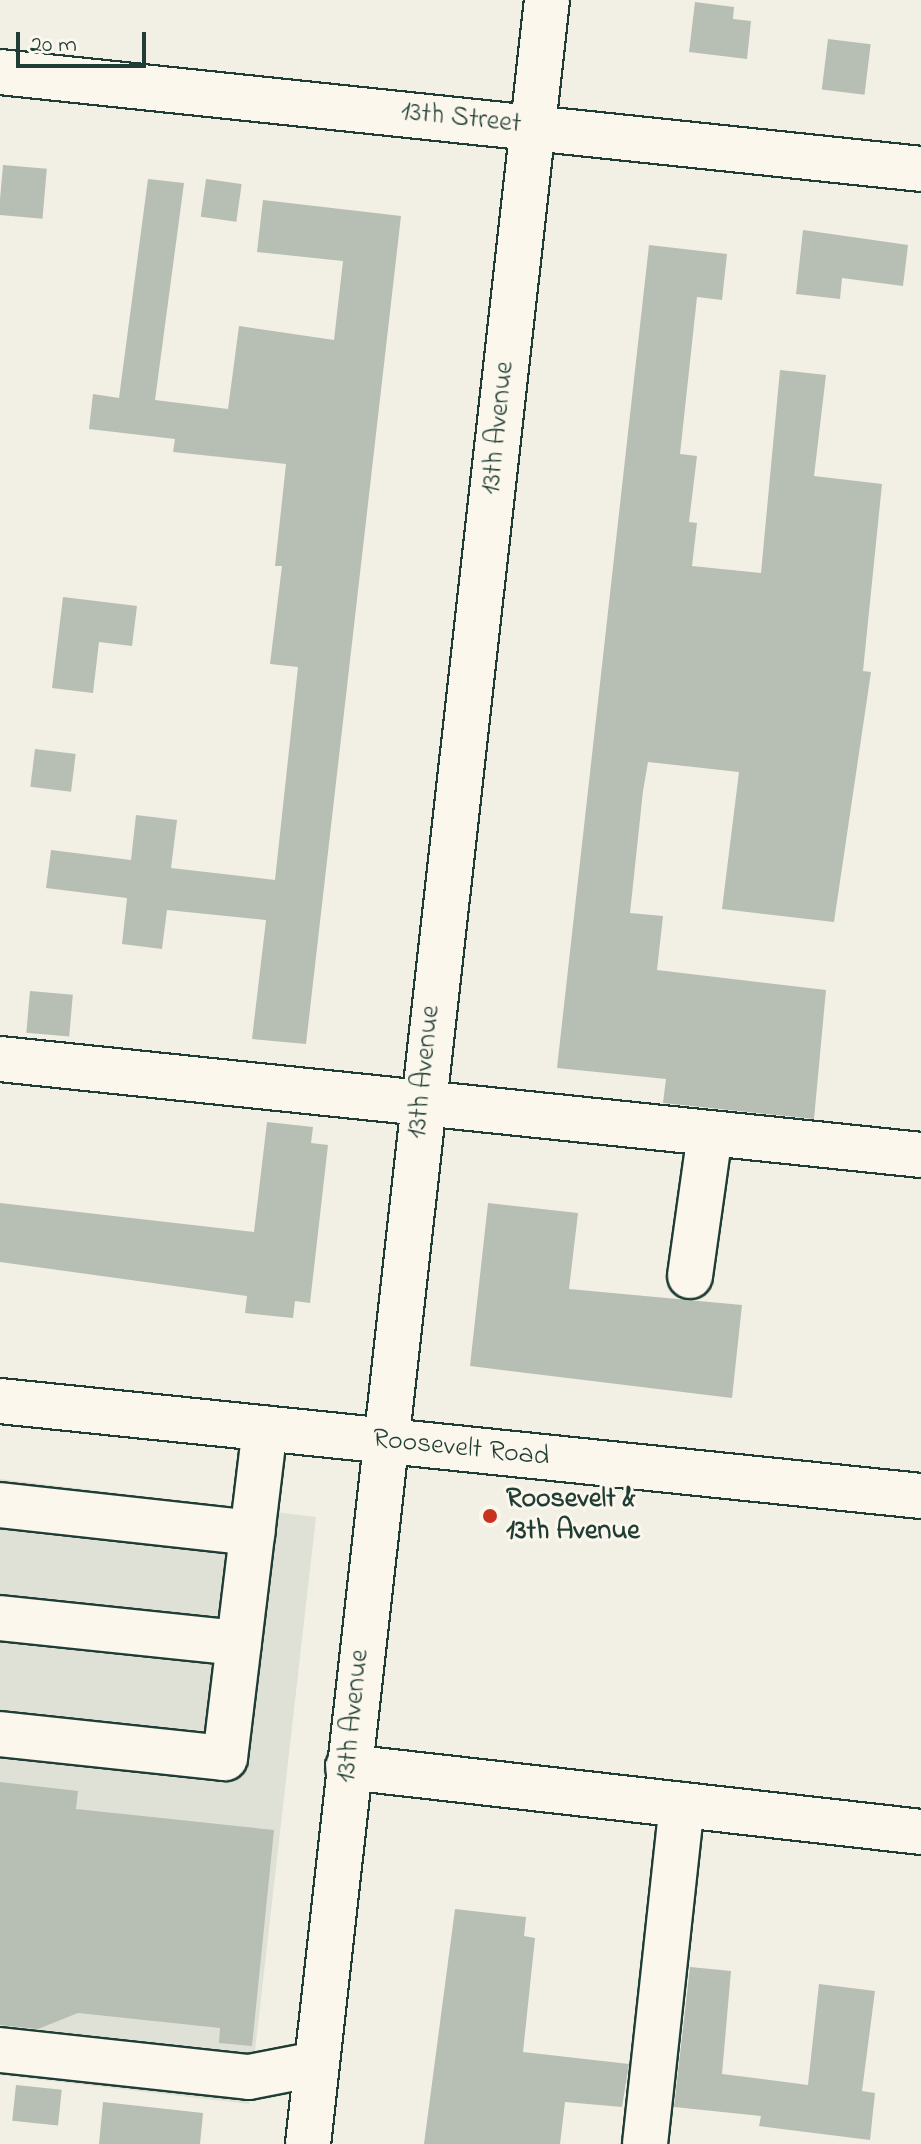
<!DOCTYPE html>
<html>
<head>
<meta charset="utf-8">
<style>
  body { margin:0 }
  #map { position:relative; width:921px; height:2144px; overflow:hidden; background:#f2f0e5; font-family:"Indie Flower",sans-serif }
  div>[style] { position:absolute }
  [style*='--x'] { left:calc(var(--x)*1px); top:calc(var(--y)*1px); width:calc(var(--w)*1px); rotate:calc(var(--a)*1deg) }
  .built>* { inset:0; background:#e0e1d6 }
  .building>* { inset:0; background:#b7beb3; transform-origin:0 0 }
  .roads { filter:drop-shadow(2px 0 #1f3d34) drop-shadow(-2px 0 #1f3d34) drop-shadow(0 2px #1f3d34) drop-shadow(0 -2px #1f3d34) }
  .minor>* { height:44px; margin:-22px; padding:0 22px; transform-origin:22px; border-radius:22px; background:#fbf7ec }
  .major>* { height:44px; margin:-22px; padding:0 22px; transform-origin:22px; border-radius:22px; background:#fbf7ec }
  .dots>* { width:22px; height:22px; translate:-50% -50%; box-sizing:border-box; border:4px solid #fbf7ec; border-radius:50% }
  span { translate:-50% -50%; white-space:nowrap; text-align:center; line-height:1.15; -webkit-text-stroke:6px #fbf7ec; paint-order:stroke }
  .street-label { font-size:28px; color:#1f3d34 }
  .poi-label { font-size:28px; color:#1f3d34; font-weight:700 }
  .left { translate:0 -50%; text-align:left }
  .scale { position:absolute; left:16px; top:32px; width:130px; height:36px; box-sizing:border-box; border:4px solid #1f3d34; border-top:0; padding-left:10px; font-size:24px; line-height:28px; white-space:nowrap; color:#1f3d34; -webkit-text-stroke:6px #fbf7ec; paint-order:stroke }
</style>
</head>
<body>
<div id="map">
  <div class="built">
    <div style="clip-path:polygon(0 1479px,316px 1517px,249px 2104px,0 2075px)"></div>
  </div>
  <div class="building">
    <div style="clip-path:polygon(695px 2px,734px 7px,733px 19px,751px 21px,747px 59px,689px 52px)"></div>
    <div style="left:828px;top:39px;width:43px;height:51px;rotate:7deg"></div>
    <div style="left:3px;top:165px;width:44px;height:50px;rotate:5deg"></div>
    <div style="clip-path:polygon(148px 179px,184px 183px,155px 400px,228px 409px,239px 326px,334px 340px,343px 261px,257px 252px,263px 200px,401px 216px,306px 1044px,252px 1039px,266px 920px,167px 910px,162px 949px,122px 944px,127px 898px,46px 888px,51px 850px,131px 860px,136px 815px,177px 820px,171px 868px,275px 880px,298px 667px,270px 664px,282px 566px,275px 566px,286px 464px,173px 452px,175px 439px,89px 429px,93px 394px,119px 398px)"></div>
    <div style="left:206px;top:179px;width:36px;height:38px;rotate:8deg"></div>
    <div style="clip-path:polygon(803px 230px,908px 245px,903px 286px,842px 278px,840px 299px,796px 294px)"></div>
    <div style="clip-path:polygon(649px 245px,727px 254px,722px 300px,697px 297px,680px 454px,697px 456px,689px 522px,697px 523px,692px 566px,761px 573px,780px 370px,826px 375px,814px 476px,882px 484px,863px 671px,871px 672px,834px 922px,722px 909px,739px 772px,648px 762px,643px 791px,630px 913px,663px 916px,657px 970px,826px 990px,814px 1119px,663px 1103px,666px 1079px,557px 1068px)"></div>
    <div style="clip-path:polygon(63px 597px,137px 606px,132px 646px,99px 642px,93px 693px,52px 688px)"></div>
    <div style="left:35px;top:749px;width:41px;height:38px;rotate:7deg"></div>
    <div style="left:30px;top:991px;width:43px;height:42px;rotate:5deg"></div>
    <div style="clip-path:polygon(267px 1122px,313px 1127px,311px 1143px,328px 1145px,310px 1303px,295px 1301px,293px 1318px,245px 1313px,247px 1296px,0 1262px,0 1203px,254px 1232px)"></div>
    <div style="clip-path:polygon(488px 1203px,578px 1213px,569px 1289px,742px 1305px,732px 1398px,470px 1366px)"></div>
    <div style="clip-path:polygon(0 1782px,78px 1791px,76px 1809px,274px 1830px,252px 2046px,219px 2043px,220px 2028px,78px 2013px,38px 2029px,0 2025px)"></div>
    <div style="clip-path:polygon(455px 1909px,526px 1917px,524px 1936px,535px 1938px,523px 2052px,629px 2064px,622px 2107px,565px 2102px,560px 2144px,424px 2144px)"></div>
    <div style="clip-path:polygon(690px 1967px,731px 1971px,722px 2074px,808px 2085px,819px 1984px,875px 1991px,862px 2091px,875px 2093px,870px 2140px,759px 2126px,761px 2116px,674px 2107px)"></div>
    <div style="left:16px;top:2085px;width:46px;height:36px;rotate:6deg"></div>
    <div style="clip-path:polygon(103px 2102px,203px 2113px,200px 2144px,99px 2144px)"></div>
  </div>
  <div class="roads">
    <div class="minor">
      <div style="--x:0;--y:72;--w:926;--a:6.01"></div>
      <div style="--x:0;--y:1059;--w:926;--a:5.95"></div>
      <div style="--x:690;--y:1276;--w:144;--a:-82"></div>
      <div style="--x:0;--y:1505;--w:254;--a:6.3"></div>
      <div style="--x:0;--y:1618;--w:240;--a:6"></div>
      <div style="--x:0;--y:1734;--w:226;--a:6.1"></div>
      <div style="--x:225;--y:1758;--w:332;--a:-83.1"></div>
      <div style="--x:348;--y:1767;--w:577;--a:6.47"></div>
      <div style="--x:0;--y:2050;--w:250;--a:6.2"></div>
      <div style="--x:249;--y:2077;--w:68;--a:-11"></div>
      <div style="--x:308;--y:2144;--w:2157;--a:-83.64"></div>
      <div style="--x:645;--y:2144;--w:341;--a:-83.8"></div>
    </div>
    <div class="major">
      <div style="--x:0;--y:1401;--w:926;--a:5.89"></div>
    </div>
  </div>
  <div class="dots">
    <div style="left:490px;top:1516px;background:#c8321e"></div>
  </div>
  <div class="street-label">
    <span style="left:461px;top:119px;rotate:6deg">13th Street</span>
    <span style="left:499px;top:428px;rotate:-84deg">13th Avenue</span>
    <span style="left:425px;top:1072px;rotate:-84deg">13th Avenue</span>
    <span style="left:461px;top:1449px;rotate:6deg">Roosevelt Road</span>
    <span style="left:354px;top:1716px;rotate:-84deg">13th Avenue</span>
  </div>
  <div class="poi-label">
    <span class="left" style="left:506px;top:1516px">Roosevelt &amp;<br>13th Avenue</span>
  </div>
  <div class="scale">20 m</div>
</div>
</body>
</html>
